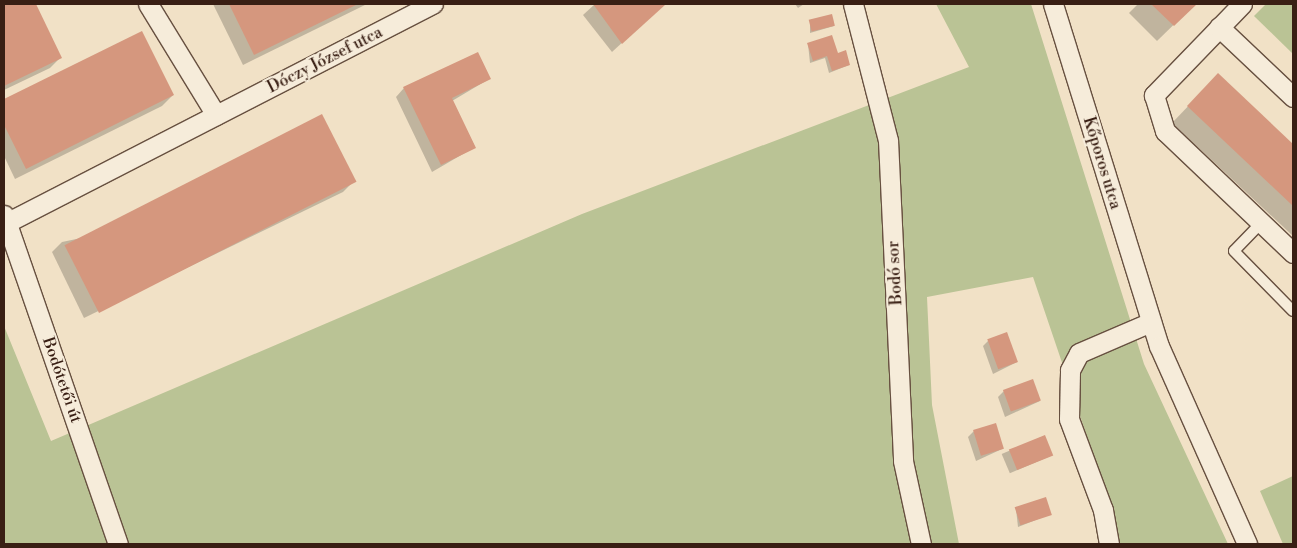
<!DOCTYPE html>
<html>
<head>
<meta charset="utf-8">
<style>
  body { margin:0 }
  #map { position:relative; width:1297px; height:548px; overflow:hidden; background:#f1e1c6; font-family:"Libre Bodoni",serif }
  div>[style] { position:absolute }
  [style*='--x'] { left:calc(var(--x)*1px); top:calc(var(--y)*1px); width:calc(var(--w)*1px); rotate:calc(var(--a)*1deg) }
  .green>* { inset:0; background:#bac395 }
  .shadow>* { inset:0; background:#0003; transform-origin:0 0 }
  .building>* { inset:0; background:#d5977e; transform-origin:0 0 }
  .roads { filter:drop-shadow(1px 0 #675040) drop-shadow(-1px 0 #675040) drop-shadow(0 1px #675040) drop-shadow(0 -1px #675040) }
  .service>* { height:10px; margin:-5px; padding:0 5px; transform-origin:5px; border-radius:5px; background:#f6ecda }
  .minor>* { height:19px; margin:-9.5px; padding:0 9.5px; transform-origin:9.5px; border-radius:9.5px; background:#f6ecda }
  span { translate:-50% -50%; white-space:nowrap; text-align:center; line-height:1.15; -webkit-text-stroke:4px #f6ecda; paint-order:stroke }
  .street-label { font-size:16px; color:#391f14 }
  .frame { position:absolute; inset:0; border:5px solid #391f14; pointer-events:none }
</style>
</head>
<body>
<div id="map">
  <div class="green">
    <div style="clip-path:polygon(936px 4px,1031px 4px,1144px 364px,1228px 544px,1112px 544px,1095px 460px,1033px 277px,927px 297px,932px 405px,959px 544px,4px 544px,4px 326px,51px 441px,582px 214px,969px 67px)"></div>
    <div style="clip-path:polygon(1266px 4px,1293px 4px,1293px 54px,1254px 16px)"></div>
    <div style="clip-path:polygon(1293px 476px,1293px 544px,1283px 544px,1260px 491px)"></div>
  </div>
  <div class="shadow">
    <div style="clip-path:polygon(4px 4px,34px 4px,60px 58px,50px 68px,4px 90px)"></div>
    <div style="clip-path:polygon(213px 4px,367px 4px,243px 65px)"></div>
    <div style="clip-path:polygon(595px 4px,662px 4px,663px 5px,612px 52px,583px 15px)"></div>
    <div style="clip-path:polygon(795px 4px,804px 4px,798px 8px)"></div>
    <div style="clip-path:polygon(1138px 4px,1195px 4px,1157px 41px,1129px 13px)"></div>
    <div style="clip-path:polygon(810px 21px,834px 26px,810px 33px)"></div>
    <div style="clip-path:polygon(142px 33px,173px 95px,162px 106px,15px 179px,4px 156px,4px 101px)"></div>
    <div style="clip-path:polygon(808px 44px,837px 55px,849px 65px,829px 73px,825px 58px,810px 63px)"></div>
    <div style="clip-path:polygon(1218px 75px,1293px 146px,1293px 236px,1172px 123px)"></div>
    <div style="clip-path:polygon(489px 79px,452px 101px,475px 147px,432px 172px,396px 97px,404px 88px)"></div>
    <div style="clip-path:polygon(354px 181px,343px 192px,84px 318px,52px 252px,62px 242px)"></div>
    <div style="clip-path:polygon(988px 341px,1017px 362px,993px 374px,983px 346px)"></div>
    <div style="clip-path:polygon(1004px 391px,1040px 401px,1005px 417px,998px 397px)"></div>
    <div style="clip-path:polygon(974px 431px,1002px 449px,976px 461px,968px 437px)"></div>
    <div style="left:1044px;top:436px;width:21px;height:46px;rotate:67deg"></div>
    <div style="clip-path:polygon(1016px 509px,1051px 514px,1018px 527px)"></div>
  </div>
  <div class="building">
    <div style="clip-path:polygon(4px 4px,36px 4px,62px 58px,4px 86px)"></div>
    <div style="clip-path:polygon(229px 4px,358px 4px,254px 55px)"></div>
    <div style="clip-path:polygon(593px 4px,663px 4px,665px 5px,622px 44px)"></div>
    <div style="clip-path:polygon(1151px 4px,1197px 4px,1174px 26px)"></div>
    <div style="left:832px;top:14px;width:12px;height:24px;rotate:76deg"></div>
    <div style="clip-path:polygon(142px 31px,174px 95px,26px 169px,4px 125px,4px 99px)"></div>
    <div style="clip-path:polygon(832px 35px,838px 53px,846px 50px,850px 65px,832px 71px,827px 56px,813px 61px,807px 43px)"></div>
    <div style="clip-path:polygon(478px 52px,491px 79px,452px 98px,476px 148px,441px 165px,403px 87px)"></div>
    <div style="clip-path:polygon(1218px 73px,1293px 144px,1293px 206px,1187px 106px)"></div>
    <div style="left:322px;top:114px;width:76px;height:289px;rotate:63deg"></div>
    <div style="left:1007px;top:332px;width:32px;height:21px;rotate:70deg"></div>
    <div style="left:1033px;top:379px;width:23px;height:32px;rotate:70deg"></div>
    <div style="left:996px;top:423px;width:27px;height:24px;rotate:73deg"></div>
    <div style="left:1045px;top:435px;width:22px;height:39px;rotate:68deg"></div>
    <div style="left:1046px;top:497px;width:19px;height:33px;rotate:72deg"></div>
  </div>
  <div class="roads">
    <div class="service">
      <div style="--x:1262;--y:222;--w:40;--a:134"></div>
      <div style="--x:1234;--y:251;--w:84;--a:45.5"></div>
    </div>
    <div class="minor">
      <div style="--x:148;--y:4;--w:130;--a:58.5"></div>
      <div style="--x:853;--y:4;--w:140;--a:75.6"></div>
      <div style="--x:888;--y:140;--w:321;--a:87.3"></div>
      <div style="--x:903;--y:461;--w:85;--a:77.8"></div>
      <div style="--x:1053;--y:4;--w:358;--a:72.8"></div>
      <div style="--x:1159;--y:346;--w:217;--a:66"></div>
      <div style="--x:1242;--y:4;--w:127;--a:134"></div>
      <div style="--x:1154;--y:95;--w:38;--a:73"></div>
      <div style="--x:1165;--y:131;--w:177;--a:43.6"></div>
      <div style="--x:1219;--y:27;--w:102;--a:43.4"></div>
      <div style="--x:4;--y:215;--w:348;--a:70.9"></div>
      <div style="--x:6;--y:223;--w:480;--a:-27.2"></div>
      <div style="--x:1109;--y:544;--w:35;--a:-100"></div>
      <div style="--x:1103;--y:510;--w:97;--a:-110.5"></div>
      <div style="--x:1069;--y:419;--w:49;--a:-88.8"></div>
      <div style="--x:1070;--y:370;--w:19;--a:-62"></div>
      <div style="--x:1079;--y:353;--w:78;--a:-23.3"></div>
    </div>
  </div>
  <div class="street-label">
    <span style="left:325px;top:60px;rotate:-27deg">Dóczy József utca</span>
    <span style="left:1102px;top:163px;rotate:73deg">Kőporos utca</span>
    <span style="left:895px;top:273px;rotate:-93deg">Bodó sor</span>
    <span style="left:62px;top:380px;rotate:71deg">Bodótetői út</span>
  </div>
  <div class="frame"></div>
</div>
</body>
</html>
